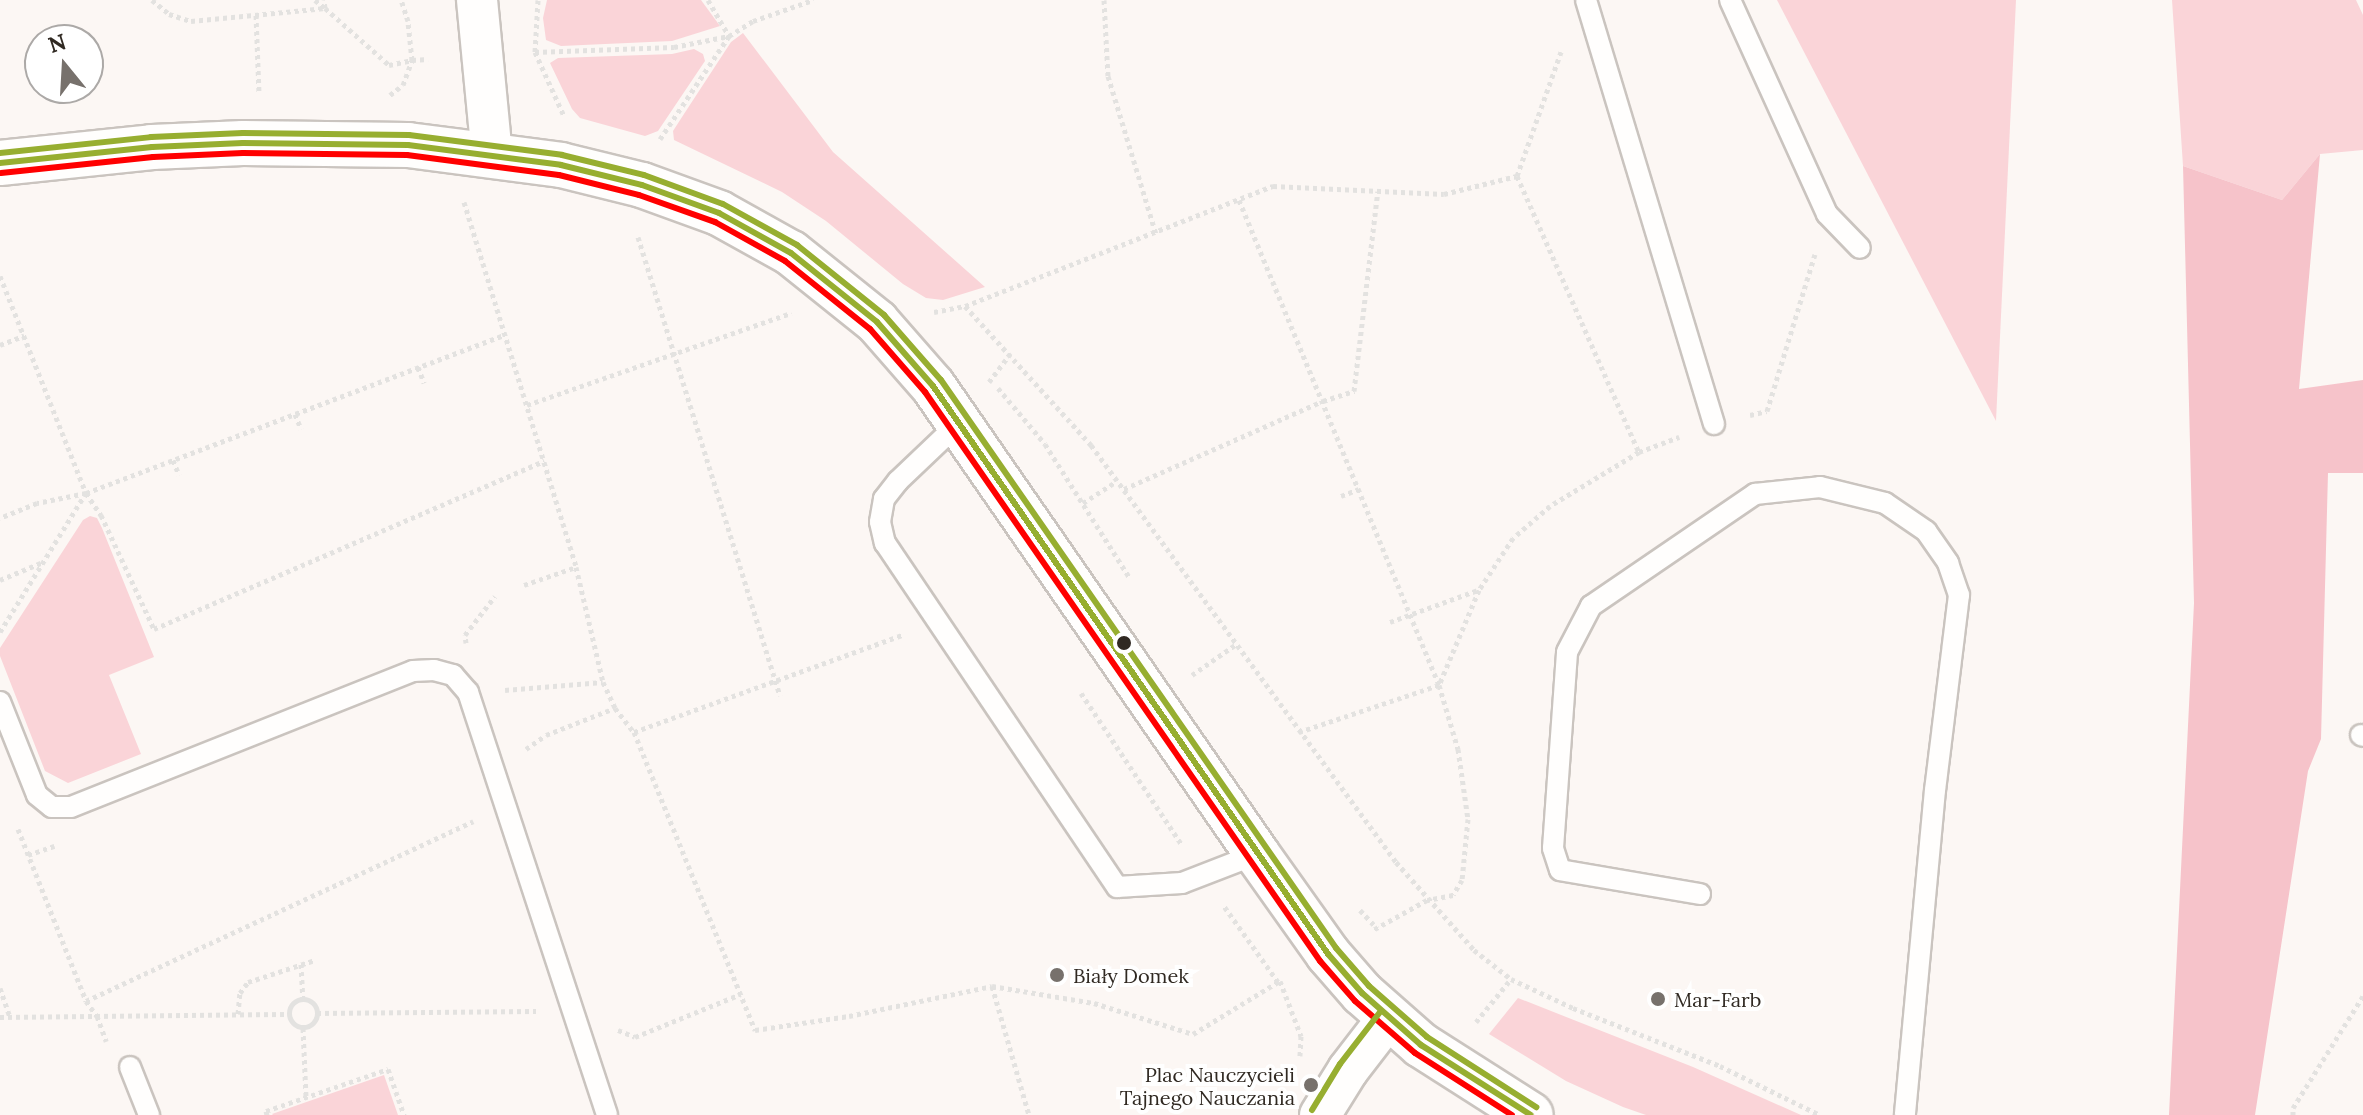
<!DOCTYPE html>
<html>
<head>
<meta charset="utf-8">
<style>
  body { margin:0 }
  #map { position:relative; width:2363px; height:1115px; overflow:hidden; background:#fcf7f4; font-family:Lora,serif }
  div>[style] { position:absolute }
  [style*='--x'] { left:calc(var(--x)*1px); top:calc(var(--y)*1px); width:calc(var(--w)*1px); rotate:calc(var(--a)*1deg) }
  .green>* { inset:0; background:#fad4d8 }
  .forest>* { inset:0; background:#f6c3ca }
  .path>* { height:5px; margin-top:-2.5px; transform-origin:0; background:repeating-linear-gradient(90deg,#e3e2e0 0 4px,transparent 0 8px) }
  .path>.ring { margin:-2.5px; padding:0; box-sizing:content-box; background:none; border:5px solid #e3e2e0; border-radius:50% }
  .roads { filter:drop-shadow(2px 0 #cac4bf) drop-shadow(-2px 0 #cac4bf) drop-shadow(0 2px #cac4bf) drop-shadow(0 -2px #cac4bf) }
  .lane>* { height:20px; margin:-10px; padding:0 10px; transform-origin:10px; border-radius:10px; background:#fffefd }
  .street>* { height:40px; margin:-20px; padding:0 20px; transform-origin:20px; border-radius:20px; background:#fffefd }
  .secondary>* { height:44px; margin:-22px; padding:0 22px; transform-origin:22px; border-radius:22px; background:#fffefd }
  .bus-1>* { height:6px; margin:-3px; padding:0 3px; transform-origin:3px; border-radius:3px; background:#97ae30 }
  .bus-2>* { height:6px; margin:-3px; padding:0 3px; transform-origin:3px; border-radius:3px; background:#f00 }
  .bus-3>* { height:6px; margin:-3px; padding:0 3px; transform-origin:3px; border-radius:3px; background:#97ae30 }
  .dots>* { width:22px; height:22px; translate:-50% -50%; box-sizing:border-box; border:4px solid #fff; border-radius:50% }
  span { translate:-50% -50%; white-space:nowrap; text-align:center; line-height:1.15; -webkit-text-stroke:8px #fff; paint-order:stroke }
  .poi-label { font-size:20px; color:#302922 }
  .left { translate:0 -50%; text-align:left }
  .right { translate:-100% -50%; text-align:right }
  .north { position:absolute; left:24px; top:24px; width:80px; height:80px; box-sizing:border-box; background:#fff; border:2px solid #aca9a7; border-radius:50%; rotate:342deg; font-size:22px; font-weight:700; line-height:32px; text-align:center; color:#302922 }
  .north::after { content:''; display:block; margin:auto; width:28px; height:36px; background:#77716c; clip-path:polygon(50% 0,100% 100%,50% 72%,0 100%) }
</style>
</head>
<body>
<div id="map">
  <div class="green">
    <div style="clip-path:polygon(547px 0,701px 0,720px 26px,672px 41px,561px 46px,546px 40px,543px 18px)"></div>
    <div style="clip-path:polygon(1777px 0,2016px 0,1996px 421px)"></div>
    <div style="clip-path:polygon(2172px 0,2356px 0,2363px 15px,2363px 150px,2320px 154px,2282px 200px,2183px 166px)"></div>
    <div style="clip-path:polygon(743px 33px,833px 152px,985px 287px,943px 300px,926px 298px,903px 284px,826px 221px,782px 192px,674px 140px,673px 131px,682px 117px,731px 42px)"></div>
    <div style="clip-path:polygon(694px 49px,703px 54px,705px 61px,658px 131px,645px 136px,580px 118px,572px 109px,550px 63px,558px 58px,672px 54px)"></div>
    <div style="clip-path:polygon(90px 516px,97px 518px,102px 528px,154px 657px,109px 675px,141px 754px,68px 783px,45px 771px,0 656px,0 648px,83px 520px)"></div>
    <div style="clip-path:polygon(1518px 998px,1693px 1067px,1801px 1115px,1646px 1115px,1623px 1107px,1566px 1081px,1489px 1034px)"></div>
    <div style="clip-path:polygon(384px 1075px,398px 1115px,273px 1115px,272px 1114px)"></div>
  </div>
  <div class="forest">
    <div style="clip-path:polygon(2320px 154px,2299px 389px,2363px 380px,2363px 473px,2328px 473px,2321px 739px,2308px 771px,2255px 1115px,2169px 1115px,2194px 603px,2183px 166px,2282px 200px)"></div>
  </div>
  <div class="path">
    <div style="--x:152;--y:0;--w:22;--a:39"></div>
    <div style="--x:169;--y:14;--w:23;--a:18"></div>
    <div style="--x:191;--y:21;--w:135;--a:-5.5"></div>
    <div style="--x:325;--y:8;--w:86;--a:41.7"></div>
    <div style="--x:389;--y:65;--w:24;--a:-12"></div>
    <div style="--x:412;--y:60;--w:39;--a:-96"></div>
    <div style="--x:408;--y:21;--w:22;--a:-108"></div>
    <div style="--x:315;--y:0;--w:13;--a:39"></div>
    <div style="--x:325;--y:8;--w:8;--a:-97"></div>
    <div style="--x:538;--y:0;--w:52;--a:93.3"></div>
    <div style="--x:535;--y:52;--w:139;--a:-2.1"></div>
    <div style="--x:674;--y:47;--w:56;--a:-11.3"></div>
    <div style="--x:729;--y:36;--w:124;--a:123.8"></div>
    <div style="--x:708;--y:0;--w:42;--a:59.7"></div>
    <div style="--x:729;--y:36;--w:28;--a:-32"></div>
    <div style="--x:753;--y:21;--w:64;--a:-19.3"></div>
    <div style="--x:1104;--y:0;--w:76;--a:87"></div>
    <div style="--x:1108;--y:76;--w:165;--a:73.1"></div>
    <div style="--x:256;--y:15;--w:79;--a:87.8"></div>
    <div style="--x:535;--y:52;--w:70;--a:65.6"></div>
    <div style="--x:390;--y:95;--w:16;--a:-38"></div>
    <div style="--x:403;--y:85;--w:27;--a:-70"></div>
    <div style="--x:412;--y:60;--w:16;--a:-4"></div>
    <div style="--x:1517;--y:176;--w:132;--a:-70.5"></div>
    <div style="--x:1239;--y:200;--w:525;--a:67.59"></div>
    <div style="--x:1439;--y:685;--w:148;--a:161.4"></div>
    <div style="--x:464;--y:202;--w:382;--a:72.9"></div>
    <div style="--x:576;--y:567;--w:118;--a:76.8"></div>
    <div style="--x:603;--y:682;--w:29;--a:65"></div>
    <div style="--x:615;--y:708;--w:31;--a:52"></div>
    <div style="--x:634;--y:732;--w:322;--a:67.9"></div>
    <div style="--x:755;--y:1030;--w:95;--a:-8.5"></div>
    <div style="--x:849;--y:1016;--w:146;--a:-11.8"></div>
    <div style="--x:992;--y:986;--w:103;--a:9.5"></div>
    <div style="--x:1094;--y:1003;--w:104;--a:17.4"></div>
    <div style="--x:1193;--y:1034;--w:100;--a:-31.5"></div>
    <div style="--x:1278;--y:982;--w:93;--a:-125.4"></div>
    <div style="--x:638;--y:237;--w:480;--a:72.8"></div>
    <div style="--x:0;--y:276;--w:233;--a:68.4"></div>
    <div style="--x:86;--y:493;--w:50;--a:168.5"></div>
    <div style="--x:37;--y:503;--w:40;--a:158"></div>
    <div style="--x:965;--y:306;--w:188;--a:47.8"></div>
    <div style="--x:1091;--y:445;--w:517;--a:53.82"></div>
    <div style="--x:1396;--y:862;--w:118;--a:48.4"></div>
    <div style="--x:1474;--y:950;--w:47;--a:38.1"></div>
    <div style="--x:1511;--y:979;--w:68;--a:25.1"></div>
    <div style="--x:1573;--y:1008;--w:158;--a:21.5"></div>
    <div style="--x:1720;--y:1066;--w:111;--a:26.1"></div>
    <div style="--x:934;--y:312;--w:32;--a:-11"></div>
    <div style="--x:965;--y:306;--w:331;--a:-21.3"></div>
    <div style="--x:1273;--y:186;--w:171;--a:2.7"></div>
    <div style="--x:1444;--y:194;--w:75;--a:-13.9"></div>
    <div style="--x:1517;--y:176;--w:302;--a:66.2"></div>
    <div style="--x:1639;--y:452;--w:104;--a:148.8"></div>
    <div style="--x:1550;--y:506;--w:49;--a:139.1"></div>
    <div style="--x:1513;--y:538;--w:62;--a:123.2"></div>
    <div style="--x:1479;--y:590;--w:103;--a:112.8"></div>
    <div style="--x:1439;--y:685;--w:67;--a:73.5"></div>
    <div style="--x:1458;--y:749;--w:71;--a:81.9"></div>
    <div style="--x:1468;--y:819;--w:61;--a:95.6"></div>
    <div style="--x:1462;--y:880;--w:17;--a:121"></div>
    <div style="--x:1453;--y:895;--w:26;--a:169"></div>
    <div style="--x:1427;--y:900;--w:62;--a:150.9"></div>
    <div style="--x:0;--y:345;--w:26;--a:-21"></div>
    <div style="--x:418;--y:367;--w:17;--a:69"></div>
    <div style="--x:989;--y:382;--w:35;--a:-53"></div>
    <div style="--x:998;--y:388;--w:73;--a:50"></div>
    <div style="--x:1045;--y:444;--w:157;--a:57.7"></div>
    <div style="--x:527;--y:405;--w:280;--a:-19.2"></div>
    <div style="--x:295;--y:414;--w:16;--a:68"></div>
    <div style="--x:1750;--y:415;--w:17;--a:-13"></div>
    <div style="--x:1767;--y:411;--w:164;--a:-73"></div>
    <div style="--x:1639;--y:452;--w:43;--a:-20.6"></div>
    <div style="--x:173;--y:460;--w:16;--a:68"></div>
    <div style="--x:1124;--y:489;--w:218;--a:-23.9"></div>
    <div style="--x:1323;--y:401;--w:33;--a:-18"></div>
    <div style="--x:1354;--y:391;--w:201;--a:-83.2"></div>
    <div style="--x:86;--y:493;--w:27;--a:56"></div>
    <div style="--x:101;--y:515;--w:126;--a:65.1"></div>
    <div style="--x:154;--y:629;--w:425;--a:-23.3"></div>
    <div style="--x:1341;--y:496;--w:19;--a:-21"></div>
    <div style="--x:1083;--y:503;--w:40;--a:-32.9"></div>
    <div style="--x:0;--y:580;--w:47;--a:-22.7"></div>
    <div style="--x:524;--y:585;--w:55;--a:-19.1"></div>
    <div style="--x:1390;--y:622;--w:94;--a:-20"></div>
    <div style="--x:0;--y:632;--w:163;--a:-58.3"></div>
    <div style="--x:86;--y:493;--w:448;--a:-20.7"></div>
    <div style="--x:466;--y:643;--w:8;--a:-97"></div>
    <div style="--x:465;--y:635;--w:49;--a:-52.4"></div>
    <div style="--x:1192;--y:675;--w:52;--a:-34.9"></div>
    <div style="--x:505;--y:690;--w:98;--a:-4.7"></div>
    <div style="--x:1081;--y:693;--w:182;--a:56.4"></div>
    <div style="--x:634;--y:732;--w:287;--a:-19.9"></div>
    <div style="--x:526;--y:749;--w:24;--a:-35"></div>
    <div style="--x:546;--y:735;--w:74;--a:-21.4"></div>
    <div style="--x:18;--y:829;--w:185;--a:68.4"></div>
    <div style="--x:86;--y:1001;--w:19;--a:54"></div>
    <div style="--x:97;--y:1016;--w:27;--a:70"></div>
    <div style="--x:28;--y:855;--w:28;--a:-19"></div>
    <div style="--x:1360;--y:910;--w:25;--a:47"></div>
    <div style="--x:301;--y:964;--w:36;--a:87"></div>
    <div style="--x:1280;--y:981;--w:59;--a:69.1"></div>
    <div style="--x:1301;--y:1036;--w:20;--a:93"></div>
    <div style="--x:992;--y:986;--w:134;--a:74"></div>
    <div style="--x:0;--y:988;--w:31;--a:71"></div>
    <div class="ring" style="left:289px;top:999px;width:23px;height:23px"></div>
    <div style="--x:86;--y:1001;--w:427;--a:-24.9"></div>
    <div style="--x:317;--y:1013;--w:219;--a:-0.5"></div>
    <div style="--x:238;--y:1014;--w:21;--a:-85"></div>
    <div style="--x:240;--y:993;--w:14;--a:-54"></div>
    <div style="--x:248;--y:982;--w:71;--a:-18.2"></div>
    <div style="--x:0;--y:1017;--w:289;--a:-0.6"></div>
    <div style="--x:1476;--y:1022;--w:55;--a:-50.9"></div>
    <div style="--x:303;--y:1028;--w:69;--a:87.5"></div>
    <div style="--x:618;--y:1030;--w:18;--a:22"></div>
    <div style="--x:635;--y:1037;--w:114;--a:-22.1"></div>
    <div style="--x:267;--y:1115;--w:4;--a:-104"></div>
    <div style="--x:266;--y:1111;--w:129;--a:-19"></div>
    <div style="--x:388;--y:1069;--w:49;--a:70.8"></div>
    <div style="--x:2293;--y:1115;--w:7;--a:-90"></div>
    <div style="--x:2293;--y:1108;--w:132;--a:-58"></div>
  </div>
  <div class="roads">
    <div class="lane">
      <div style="--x:1586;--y:0;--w:443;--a:73.2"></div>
      <div style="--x:1730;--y:0;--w:235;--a:65.6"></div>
      <div style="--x:1827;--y:214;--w:47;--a:45.9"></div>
      <div style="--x:960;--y:422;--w:86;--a:136.4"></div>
      <div style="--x:898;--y:481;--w:23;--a:128"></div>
      <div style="--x:884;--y:499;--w:23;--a:100"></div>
      <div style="--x:880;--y:522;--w:22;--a:77"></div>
      <div style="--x:885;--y:543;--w:415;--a:56"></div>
      <div style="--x:1117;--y:887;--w:65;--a:-3.5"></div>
      <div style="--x:1182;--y:883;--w:80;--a:-21.1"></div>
      <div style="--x:0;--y:702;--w:100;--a:68.3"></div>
      <div style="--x:37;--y:795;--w:19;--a:39"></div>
      <div style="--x:52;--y:807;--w:19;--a:0"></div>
      <div style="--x:71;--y:807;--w:368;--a:-21.7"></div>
      <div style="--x:413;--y:671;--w:21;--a:-3"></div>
      <div style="--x:434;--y:670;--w:20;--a:15"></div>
      <div style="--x:453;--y:675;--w:23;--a:49"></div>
      <div style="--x:468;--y:692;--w:445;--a:71.8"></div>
      <div style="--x:2361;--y:735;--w:2;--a:27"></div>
      <div style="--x:1700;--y:894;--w:142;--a:-170.3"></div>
      <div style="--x:1560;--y:870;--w:23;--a:-108"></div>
      <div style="--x:1553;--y:848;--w:196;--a:-85.9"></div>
      <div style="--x:1567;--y:652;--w:52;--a:-62.4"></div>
      <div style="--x:1591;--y:606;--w:199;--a:-34.3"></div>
      <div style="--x:1755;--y:494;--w:65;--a:-6.1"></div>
      <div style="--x:1820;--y:487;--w:67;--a:13.8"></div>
      <div style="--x:1885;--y:503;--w:50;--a:34.3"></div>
      <div style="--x:1926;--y:531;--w:39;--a:55"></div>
      <div style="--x:1948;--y:563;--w:34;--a:71"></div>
      <div style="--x:1959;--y:595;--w:196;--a:97"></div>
      <div style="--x:1935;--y:790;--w:326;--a:95.3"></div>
      <div style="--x:130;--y:1067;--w:52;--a:68.4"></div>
    </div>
    <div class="street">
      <div style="--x:477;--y:0;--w:157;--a:84.5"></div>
      <div style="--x:1320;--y:1115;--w:53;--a:-58.1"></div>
      <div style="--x:1348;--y:1070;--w:66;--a:-52.4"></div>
    </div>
    <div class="secondary">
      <div style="--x:0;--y:163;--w:153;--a:-6"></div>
      <div style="--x:152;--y:147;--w:91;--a:-2.5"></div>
      <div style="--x:243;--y:143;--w:165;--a:0.7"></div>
      <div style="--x:408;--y:145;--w:154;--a:7.4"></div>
      <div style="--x:561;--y:165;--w:83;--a:13.9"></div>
      <div style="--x:642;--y:185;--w:82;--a:20"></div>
      <div style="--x:719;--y:213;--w:82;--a:29.1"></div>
      <div style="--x:791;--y:253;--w:110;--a:38.7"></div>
      <div style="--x:877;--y:322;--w:85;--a:48.8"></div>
      <div style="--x:933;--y:386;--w:569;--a:55.3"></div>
      <div style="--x:1257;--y:854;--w:123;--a:54.6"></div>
      <div style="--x:1328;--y:954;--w:52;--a:48.9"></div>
      <div style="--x:1362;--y:993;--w:79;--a:41.4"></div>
      <div style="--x:1421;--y:1045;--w:130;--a:32.5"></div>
    </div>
  </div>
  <div class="bus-1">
    <div style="--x:0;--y:163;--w:153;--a:-6"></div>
    <div style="--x:152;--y:147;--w:91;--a:-2.5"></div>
    <div style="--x:243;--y:143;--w:165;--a:0.7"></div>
    <div style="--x:408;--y:145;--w:154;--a:7.4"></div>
    <div style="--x:561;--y:165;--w:83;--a:13.9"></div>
    <div style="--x:642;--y:185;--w:82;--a:20"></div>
    <div style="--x:719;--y:213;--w:82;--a:29.1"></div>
    <div style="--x:791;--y:253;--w:110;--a:38.7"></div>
    <div style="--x:877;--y:322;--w:85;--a:48.8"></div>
    <div style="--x:933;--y:386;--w:692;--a:55.18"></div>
    <div style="--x:1328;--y:954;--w:52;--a:48.9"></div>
    <div style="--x:1362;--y:993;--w:79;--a:41.4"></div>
    <div style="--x:1421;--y:1045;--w:130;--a:32.5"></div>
  </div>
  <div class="bus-2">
    <div style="--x:1;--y:173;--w:153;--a:-6"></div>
    <div style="--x:153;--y:157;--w:90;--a:-2.5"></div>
    <div style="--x:243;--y:153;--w:164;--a:0.7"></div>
    <div style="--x:407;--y:155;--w:153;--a:7.5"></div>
    <div style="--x:559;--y:175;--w:82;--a:14"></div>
    <div style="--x:639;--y:195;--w:81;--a:19.6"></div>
    <div style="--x:715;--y:222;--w:80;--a:29.1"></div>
    <div style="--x:785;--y:261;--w:109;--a:38.7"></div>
    <div style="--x:870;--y:329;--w:84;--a:48.9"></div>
    <div style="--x:925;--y:392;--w:693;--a:55.23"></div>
    <div style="--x:1320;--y:961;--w:53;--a:48.8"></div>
    <div style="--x:1355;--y:1001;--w:79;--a:40.9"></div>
    <div style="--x:1415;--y:1053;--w:115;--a:32.6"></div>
  </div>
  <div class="bus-3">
    <div style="--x:0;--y:153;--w:152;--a:-6"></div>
    <div style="--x:151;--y:137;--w:92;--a:-2.5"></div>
    <div style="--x:243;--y:133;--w:166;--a:0.7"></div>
    <div style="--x:409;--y:135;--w:154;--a:7.4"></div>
    <div style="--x:562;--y:155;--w:84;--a:13.7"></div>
    <div style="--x:644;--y:175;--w:84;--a:20.2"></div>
    <div style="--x:723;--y:204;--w:85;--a:29"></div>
    <div style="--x:797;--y:245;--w:112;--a:38.8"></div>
    <div style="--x:884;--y:315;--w:86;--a:48.8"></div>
    <div style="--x:941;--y:380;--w:692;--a:55.18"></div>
    <div style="--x:1336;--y:948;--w:50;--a:49"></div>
    <div style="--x:1369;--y:986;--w:77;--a:41.3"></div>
    <div style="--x:1427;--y:1037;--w:130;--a:32.7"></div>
    <div style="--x:1312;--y:1110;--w:54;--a:-58.7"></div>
    <div style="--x:1340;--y:1064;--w:66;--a:-52.4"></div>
  </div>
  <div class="dots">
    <div style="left:1124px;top:643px;background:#302922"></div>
    <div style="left:1057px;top:975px;background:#77716c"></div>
    <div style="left:1658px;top:999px;background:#77716c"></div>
    <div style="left:1311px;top:1085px;background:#77716c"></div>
  </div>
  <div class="poi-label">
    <span class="left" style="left:1073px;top:975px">Biały Domek</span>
    <span class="left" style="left:1674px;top:999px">Mar-Farb</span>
    <span class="right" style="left:1295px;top:1086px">Plac Nauczycieli<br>Tajnego Nauczania</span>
  </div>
  <div class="north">N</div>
</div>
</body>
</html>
